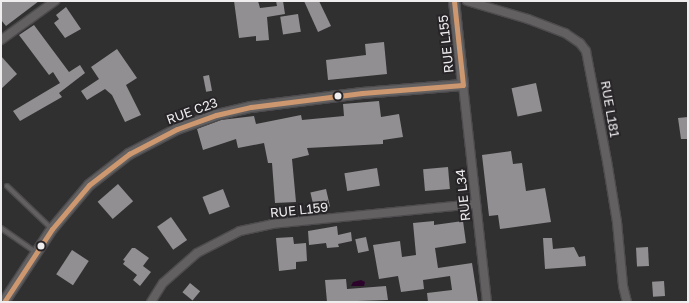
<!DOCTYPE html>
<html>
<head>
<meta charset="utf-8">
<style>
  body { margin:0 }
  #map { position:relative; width:689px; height:303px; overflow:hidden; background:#313031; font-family:"Golos Text",sans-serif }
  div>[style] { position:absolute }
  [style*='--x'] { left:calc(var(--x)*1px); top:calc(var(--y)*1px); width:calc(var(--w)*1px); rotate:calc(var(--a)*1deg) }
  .water>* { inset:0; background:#2c042b }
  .building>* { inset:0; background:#918f91; transform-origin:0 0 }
  .roads { filter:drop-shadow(1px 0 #4d4b4d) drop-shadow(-1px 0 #4d4b4d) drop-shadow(0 1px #4d4b4d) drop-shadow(0 -1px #4d4b4d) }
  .service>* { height:4px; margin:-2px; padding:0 2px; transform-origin:2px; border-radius:2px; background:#626061 }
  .minor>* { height:8px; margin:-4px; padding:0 4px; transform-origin:4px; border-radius:4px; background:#626061 }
  .tertiary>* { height:10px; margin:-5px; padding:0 5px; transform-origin:5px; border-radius:5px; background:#626061 }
  .bus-1>* { height:5px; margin:-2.5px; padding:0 2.5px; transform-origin:2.5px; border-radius:2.5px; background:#cd976f }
  .dots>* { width:11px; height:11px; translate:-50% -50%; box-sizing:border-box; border:2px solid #282528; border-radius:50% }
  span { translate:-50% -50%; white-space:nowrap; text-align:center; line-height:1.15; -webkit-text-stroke:4px #282528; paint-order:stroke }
  .street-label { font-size:13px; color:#f0edef }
  .frame { position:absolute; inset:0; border:2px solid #f0edef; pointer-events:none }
</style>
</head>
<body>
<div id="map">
  <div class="water">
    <div style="clip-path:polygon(361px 280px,365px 282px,364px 286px,351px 286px,353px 282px)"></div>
  </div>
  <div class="building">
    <div style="clip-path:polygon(1px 1px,39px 1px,6px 26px,1px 20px)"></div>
    <div style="clip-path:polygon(234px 1px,258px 1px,260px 8px,277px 6px,276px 1px,283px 1px,285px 14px,267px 17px,269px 40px,256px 41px,256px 36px,239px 38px)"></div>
    <div style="clip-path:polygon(304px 1px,319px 1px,331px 26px,318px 32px)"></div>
    <div style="clip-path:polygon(66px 7px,81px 29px,65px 38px,54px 23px,59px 19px,56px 15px)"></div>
    <div style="left:298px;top:14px;width:18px;height:18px;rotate:81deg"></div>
    <div style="clip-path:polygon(34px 25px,69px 72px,80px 65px,85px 73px,59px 93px,62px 97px,20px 121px,13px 111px,60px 83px,53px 72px,49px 75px,19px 35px)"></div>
    <div style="clip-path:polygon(384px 42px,387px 74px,328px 80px,326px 60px,366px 55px,365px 44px)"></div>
    <div style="clip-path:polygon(117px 49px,137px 78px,126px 85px,141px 115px,125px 122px,112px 95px,105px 89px,87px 100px,81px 91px,99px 79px,91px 67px)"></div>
    <div style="clip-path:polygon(1px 56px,17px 74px,1px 89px)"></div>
    <div style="left:209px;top:75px;width:16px;height:6px;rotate:79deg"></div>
    <div style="left:536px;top:83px;width:29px;height:25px;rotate:78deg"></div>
    <div style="clip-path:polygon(379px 101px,381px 117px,399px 114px,403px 137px,383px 140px,383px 144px,307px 148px,309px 155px,292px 159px,296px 202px,275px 203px,272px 163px,268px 163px,264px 143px,238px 148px,236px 139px,203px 150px,197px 129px,221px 120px,254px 116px,256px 124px,301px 115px,302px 120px,344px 116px,343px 104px)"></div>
    <div style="clip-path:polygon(688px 117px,688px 139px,681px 139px,678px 118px)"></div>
    <div style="clip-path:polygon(511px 151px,513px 164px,522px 163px,526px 191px,545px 188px,551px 222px,500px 229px,498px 215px,489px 216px,482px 155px)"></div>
    <div style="left:448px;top:167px;width:22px;height:25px;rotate:85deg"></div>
    <div style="left:377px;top:168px;width:18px;height:33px;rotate:81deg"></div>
    <div style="left:118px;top:184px;width:23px;height:27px;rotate:49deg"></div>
    <div style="left:223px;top:189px;width:19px;height:22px;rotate:69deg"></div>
    <div style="left:326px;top:189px;width:18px;height:16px;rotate:77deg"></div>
    <div style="left:171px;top:217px;width:28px;height:17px;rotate:55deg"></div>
    <div style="clip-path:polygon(434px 221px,434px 225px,463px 221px,466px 243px,435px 248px,438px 268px,472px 263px,478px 302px,428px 302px,427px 293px,452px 290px,450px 276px,423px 280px,424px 289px,401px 292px,398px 276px,379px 279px,373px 245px,400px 241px,402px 257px,416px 255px,413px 223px)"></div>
    <div style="clip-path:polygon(337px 226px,338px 235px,351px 232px,352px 241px,338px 244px,339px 247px,327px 248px,326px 243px,309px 245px,308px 231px)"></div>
    <div style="clip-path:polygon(293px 237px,294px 244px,306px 243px,307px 261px,296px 262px,296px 269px,279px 271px,276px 238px)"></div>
    <div style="left:366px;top:237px;width:14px;height:11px;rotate:78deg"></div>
    <div style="clip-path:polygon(543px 238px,552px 238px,553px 249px,574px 247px,579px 257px,585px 256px,586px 266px,545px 269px)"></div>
    <div style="left:648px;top:247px;width:19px;height:12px;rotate:87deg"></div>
    <div style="clip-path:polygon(132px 248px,135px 248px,149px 258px,143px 266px,151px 272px,140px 286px,133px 280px,137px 275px,123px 264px,125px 261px,123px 260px)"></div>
    <div style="left:72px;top:250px;width:20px;height:29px;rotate:33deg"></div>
    <div style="clip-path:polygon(346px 279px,347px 289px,386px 286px,388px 300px,327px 302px,325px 280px)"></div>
    <div style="left:664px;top:281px;width:15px;height:12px;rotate:86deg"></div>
    <div style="left:190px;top:283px;width:13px;height:12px;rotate:39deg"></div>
  </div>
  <div class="roads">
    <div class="service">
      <div style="--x:7;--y:186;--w:62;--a:43.7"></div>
      <div style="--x:1;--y:228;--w:44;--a:34.8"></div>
    </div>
    <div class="minor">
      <div style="--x:467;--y:1;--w:64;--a:16.4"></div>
      <div style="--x:528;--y:19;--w:40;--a:21"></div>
      <div style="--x:565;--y:33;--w:18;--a:34"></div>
      <div style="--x:580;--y:43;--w:10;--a:53"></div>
      <div style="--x:586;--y:51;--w:112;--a:79.2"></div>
      <div style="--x:607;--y:161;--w:62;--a:80.7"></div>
      <div style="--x:617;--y:222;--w:64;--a:84.6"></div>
      <div style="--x:623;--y:286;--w:16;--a:76"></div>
      <div style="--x:1;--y:40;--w:67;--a:-35.8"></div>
      <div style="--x:463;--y:85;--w:218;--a:83.7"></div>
      <div style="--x:151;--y:302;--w:22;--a:-58"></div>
      <div style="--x:163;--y:283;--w:45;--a:-41.4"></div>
      <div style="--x:197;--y:253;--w:48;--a:-27.1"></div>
      <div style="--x:240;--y:231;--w:33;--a:-12"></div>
      <div style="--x:272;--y:224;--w:205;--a:-5.6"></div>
    </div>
    <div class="tertiary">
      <div style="--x:4;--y:302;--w:87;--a:-56.7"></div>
      <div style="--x:52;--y:229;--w:57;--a:-49.9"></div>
      <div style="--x:89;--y:185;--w:51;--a:-37.8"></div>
      <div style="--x:129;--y:154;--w:54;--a:-27.5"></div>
      <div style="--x:177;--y:129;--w:41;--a:-19.7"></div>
      <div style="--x:216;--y:115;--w:36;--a:-13"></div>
      <div style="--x:251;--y:107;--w:112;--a:-7.2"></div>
      <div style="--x:362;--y:93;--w:101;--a:-4.5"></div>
      <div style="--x:463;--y:85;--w:84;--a:-96.1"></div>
    </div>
  </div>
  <div class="bus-1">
    <div style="--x:454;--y:1;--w:84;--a:83.9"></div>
    <div style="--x:4;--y:302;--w:87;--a:-56.7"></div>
    <div style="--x:52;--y:229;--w:57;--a:-49.9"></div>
    <div style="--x:89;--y:185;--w:51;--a:-37.8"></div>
    <div style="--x:129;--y:154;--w:54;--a:-27.5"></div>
    <div style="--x:177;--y:129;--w:41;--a:-19.7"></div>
    <div style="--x:216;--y:115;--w:36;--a:-13"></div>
    <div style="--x:251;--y:107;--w:112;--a:-7.2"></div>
    <div style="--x:362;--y:93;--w:101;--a:-4.5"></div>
  </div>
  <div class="dots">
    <div style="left:338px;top:96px;background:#f0edef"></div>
    <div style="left:41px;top:246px;background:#f0edef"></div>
  </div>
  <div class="street-label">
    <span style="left:446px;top:44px;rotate:-96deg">RUE L155</span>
    <span style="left:610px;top:109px;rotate:80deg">RUE L181</span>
    <span style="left:192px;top:111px;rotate:-20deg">RUE C23</span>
    <span style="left:463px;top:195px;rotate:-96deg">RUE L34</span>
    <span style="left:299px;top:210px;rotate:-6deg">RUE L159</span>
  </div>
  <div class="frame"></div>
</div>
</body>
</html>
